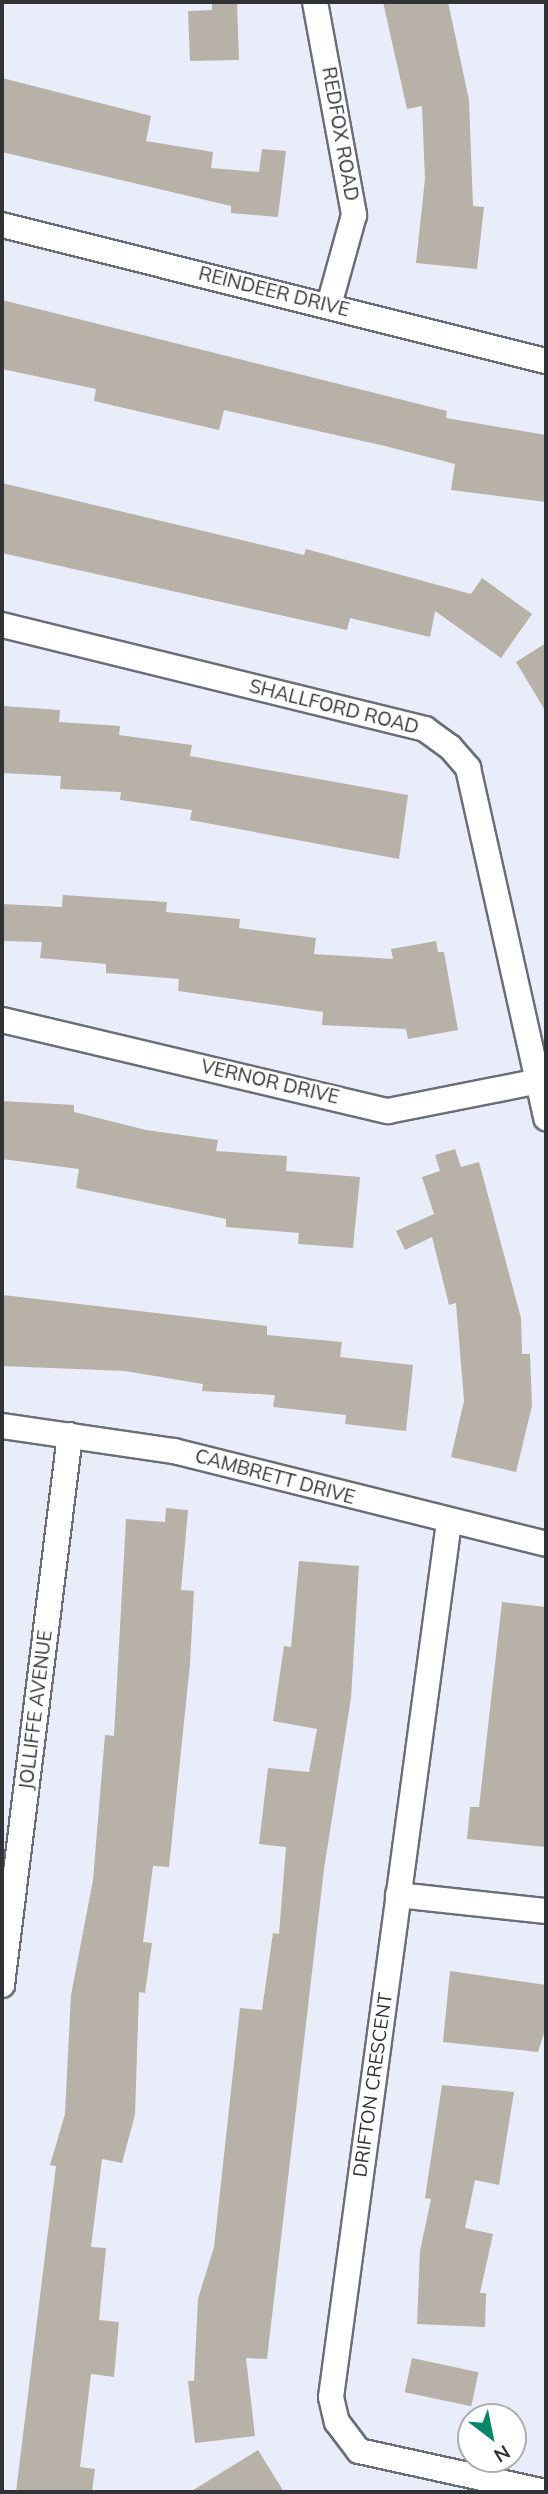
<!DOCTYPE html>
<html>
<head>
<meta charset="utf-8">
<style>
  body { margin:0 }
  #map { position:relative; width:548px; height:2494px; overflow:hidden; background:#e9edf9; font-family:Mulish,sans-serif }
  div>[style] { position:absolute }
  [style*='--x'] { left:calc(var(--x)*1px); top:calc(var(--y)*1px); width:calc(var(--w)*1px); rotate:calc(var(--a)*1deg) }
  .building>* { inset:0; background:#b7b1a7; transform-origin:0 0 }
  .roads { filter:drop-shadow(2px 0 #6a6e78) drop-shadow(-2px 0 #6a6e78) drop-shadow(0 2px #6a6e78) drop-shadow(0 -2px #6a6e78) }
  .minor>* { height:24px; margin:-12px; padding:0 12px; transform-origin:12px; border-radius:12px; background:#fff }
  span { translate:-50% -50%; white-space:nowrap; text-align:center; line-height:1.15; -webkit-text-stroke:5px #fff; paint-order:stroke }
  .street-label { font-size:19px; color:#303236 }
  .frame { position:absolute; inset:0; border:4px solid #303236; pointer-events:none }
  .north { position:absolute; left:457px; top:2403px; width:70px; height:70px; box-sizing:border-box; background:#fff; border:2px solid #acadaf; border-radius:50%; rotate:148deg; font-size:19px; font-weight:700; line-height:28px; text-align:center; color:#303236 }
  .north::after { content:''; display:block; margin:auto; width:24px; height:32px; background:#07876a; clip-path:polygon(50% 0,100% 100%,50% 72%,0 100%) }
</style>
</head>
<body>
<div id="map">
  <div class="building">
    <div style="clip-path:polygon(212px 2px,237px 2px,239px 60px,190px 61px,188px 11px,212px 10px)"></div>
    <div style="clip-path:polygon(383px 2px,448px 2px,469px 100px,473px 206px,484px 207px,477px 269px,416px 263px,425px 179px,422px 106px,407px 109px)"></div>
    <div style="clip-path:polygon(2px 78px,151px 116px,146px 141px,213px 152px,211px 168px,259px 172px,262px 149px,286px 151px,278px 217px,231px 213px,231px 206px,2px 152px)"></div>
    <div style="clip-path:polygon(2px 300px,447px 411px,446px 418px,546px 435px,546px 502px,451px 490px,455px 464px,385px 446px,224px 410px,219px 430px,94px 401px,96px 389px,2px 369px)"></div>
    <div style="clip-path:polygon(2px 483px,304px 555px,306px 549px,471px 594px,482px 578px,532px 614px,501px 658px,435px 611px,430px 637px,350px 618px,347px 630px,2px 553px)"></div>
    <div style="clip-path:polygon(546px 643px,546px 712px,516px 662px)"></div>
    <div style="clip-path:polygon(2px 706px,60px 710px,59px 722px,120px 726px,119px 735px,192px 745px,190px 756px,408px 795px,399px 859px,190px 820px,192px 810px,120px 800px,121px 792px,60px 789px,61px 776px,2px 773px)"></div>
    <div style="clip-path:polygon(63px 895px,167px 902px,166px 912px,240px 919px,239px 928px,316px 938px,314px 954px,393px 959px,391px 949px,436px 941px,438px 952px,444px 952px,458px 1030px,408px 1039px,406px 1029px,322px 1025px,323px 1012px,178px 991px,179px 979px,106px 973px,106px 964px,40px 958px,42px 942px,2px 941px,2px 904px,62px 907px)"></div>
    <div style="clip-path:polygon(2px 1101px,74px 1105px,74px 1112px,146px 1130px,218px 1140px,216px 1151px,287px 1156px,286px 1171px,360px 1177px,353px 1248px,298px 1244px,299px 1233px,226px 1227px,226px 1219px,76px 1188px,79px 1169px,2px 1159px)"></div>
    <div style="clip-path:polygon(455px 1149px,461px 1167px,479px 1162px,521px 1318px,522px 1354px,530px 1354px,532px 1406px,516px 1472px,451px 1457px,464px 1401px,456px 1303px,449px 1305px,432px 1237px,405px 1250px,396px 1231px,434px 1214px,422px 1177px,440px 1171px,435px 1155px)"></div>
    <div style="clip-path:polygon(3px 1295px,267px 1326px,267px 1335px,342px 1342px,340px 1357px,413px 1365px,406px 1431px,345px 1424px,346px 1415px,273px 1407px,275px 1395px,202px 1391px,203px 1384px,125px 1371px,2px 1366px)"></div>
    <div style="clip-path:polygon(166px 1508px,188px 1510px,181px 1590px,194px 1591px,190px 1664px,169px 1867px,153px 1866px,143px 1942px,152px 1943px,145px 1993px,139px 1992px,135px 2115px,122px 2163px,102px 2159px,91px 2247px,106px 2248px,99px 2320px,119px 2322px,114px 2377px,91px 2374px,80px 2467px,95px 2469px,92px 2492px,16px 2492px,56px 2166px,50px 2165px,65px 2114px,71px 1995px,93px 1880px,105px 1735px,114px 1736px,126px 1519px,165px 1522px)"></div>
    <div style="clip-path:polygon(299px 1561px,359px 1566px,351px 1698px,324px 1869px,267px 2359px,246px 2358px,255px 2436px,195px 2443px,188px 2381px,194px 2381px,198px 2299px,214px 2247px,240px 2008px,262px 2010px,273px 1933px,279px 1934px,286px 1847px,259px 1844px,268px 1768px,309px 1772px,317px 1729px,273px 1721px,284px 1646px,291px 1647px)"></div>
    <div style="clip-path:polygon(502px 1602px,546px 1607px,546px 1847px,467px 1839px,470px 1807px,479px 1807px)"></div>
    <div style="clip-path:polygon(450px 1971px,546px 1985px,546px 2027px,538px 2052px,443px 2042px)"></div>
    <div style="clip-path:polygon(442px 2085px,514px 2092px,499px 2185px,475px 2180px,465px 2228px,493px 2234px,480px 2293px,486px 2293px,485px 2327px,417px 2324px,420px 2251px,431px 2199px,425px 2198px)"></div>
    <div style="left:412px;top:2358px;width:68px;height:35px;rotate:12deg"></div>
    <div style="clip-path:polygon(258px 2450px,284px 2492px,190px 2492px)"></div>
  </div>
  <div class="roads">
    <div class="minor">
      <div style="--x:315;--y:2;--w:217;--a:79.6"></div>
      <div style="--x:354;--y:215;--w:93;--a:105.5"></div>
      <div style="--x:2;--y:225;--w:561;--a:14.04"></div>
      <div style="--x:2;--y:625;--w:436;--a:13.8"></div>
      <div style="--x:425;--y:729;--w:31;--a:36"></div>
      <div style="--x:450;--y:747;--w:28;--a:49"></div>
      <div style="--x:468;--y:768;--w:359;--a:77.4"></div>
      <div style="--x:2;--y:1020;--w:397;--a:13.3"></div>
      <div style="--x:388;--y:1111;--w:154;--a:-11.2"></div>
      <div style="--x:2;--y:1426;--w:174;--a:8.3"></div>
      <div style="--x:174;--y:1451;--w:383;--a:14"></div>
      <div style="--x:449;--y:1522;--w:883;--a:97.68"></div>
      <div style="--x:331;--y:2397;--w:26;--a:77"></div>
      <div style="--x:337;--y:2422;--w:36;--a:53"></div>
      <div style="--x:359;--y:2451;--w:191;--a:12.4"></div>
      <div style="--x:398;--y:1895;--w:149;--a:6.2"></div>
      <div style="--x:2;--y:1985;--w:554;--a:-82.95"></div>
    </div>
  </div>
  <div class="street-label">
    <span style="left:340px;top:134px;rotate:80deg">REDFOX ROAD</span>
    <span style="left:274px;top:292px;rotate:14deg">REINDEER DRIVE</span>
    <span style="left:334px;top:707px;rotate:14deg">SHALLFORD ROAD</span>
    <span style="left:270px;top:1082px;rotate:13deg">VERNOR DRIVE</span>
    <span style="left:275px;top:1477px;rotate:15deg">CAMBRETT DRIVE</span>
    <span style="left:36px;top:1710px;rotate:-83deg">JOLLIFFE AVENUE</span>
    <span style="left:373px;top:2085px;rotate:-82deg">DRIFTON CRESCENT</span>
  </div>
  <div class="frame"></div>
  <div class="north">N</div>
</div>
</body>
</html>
